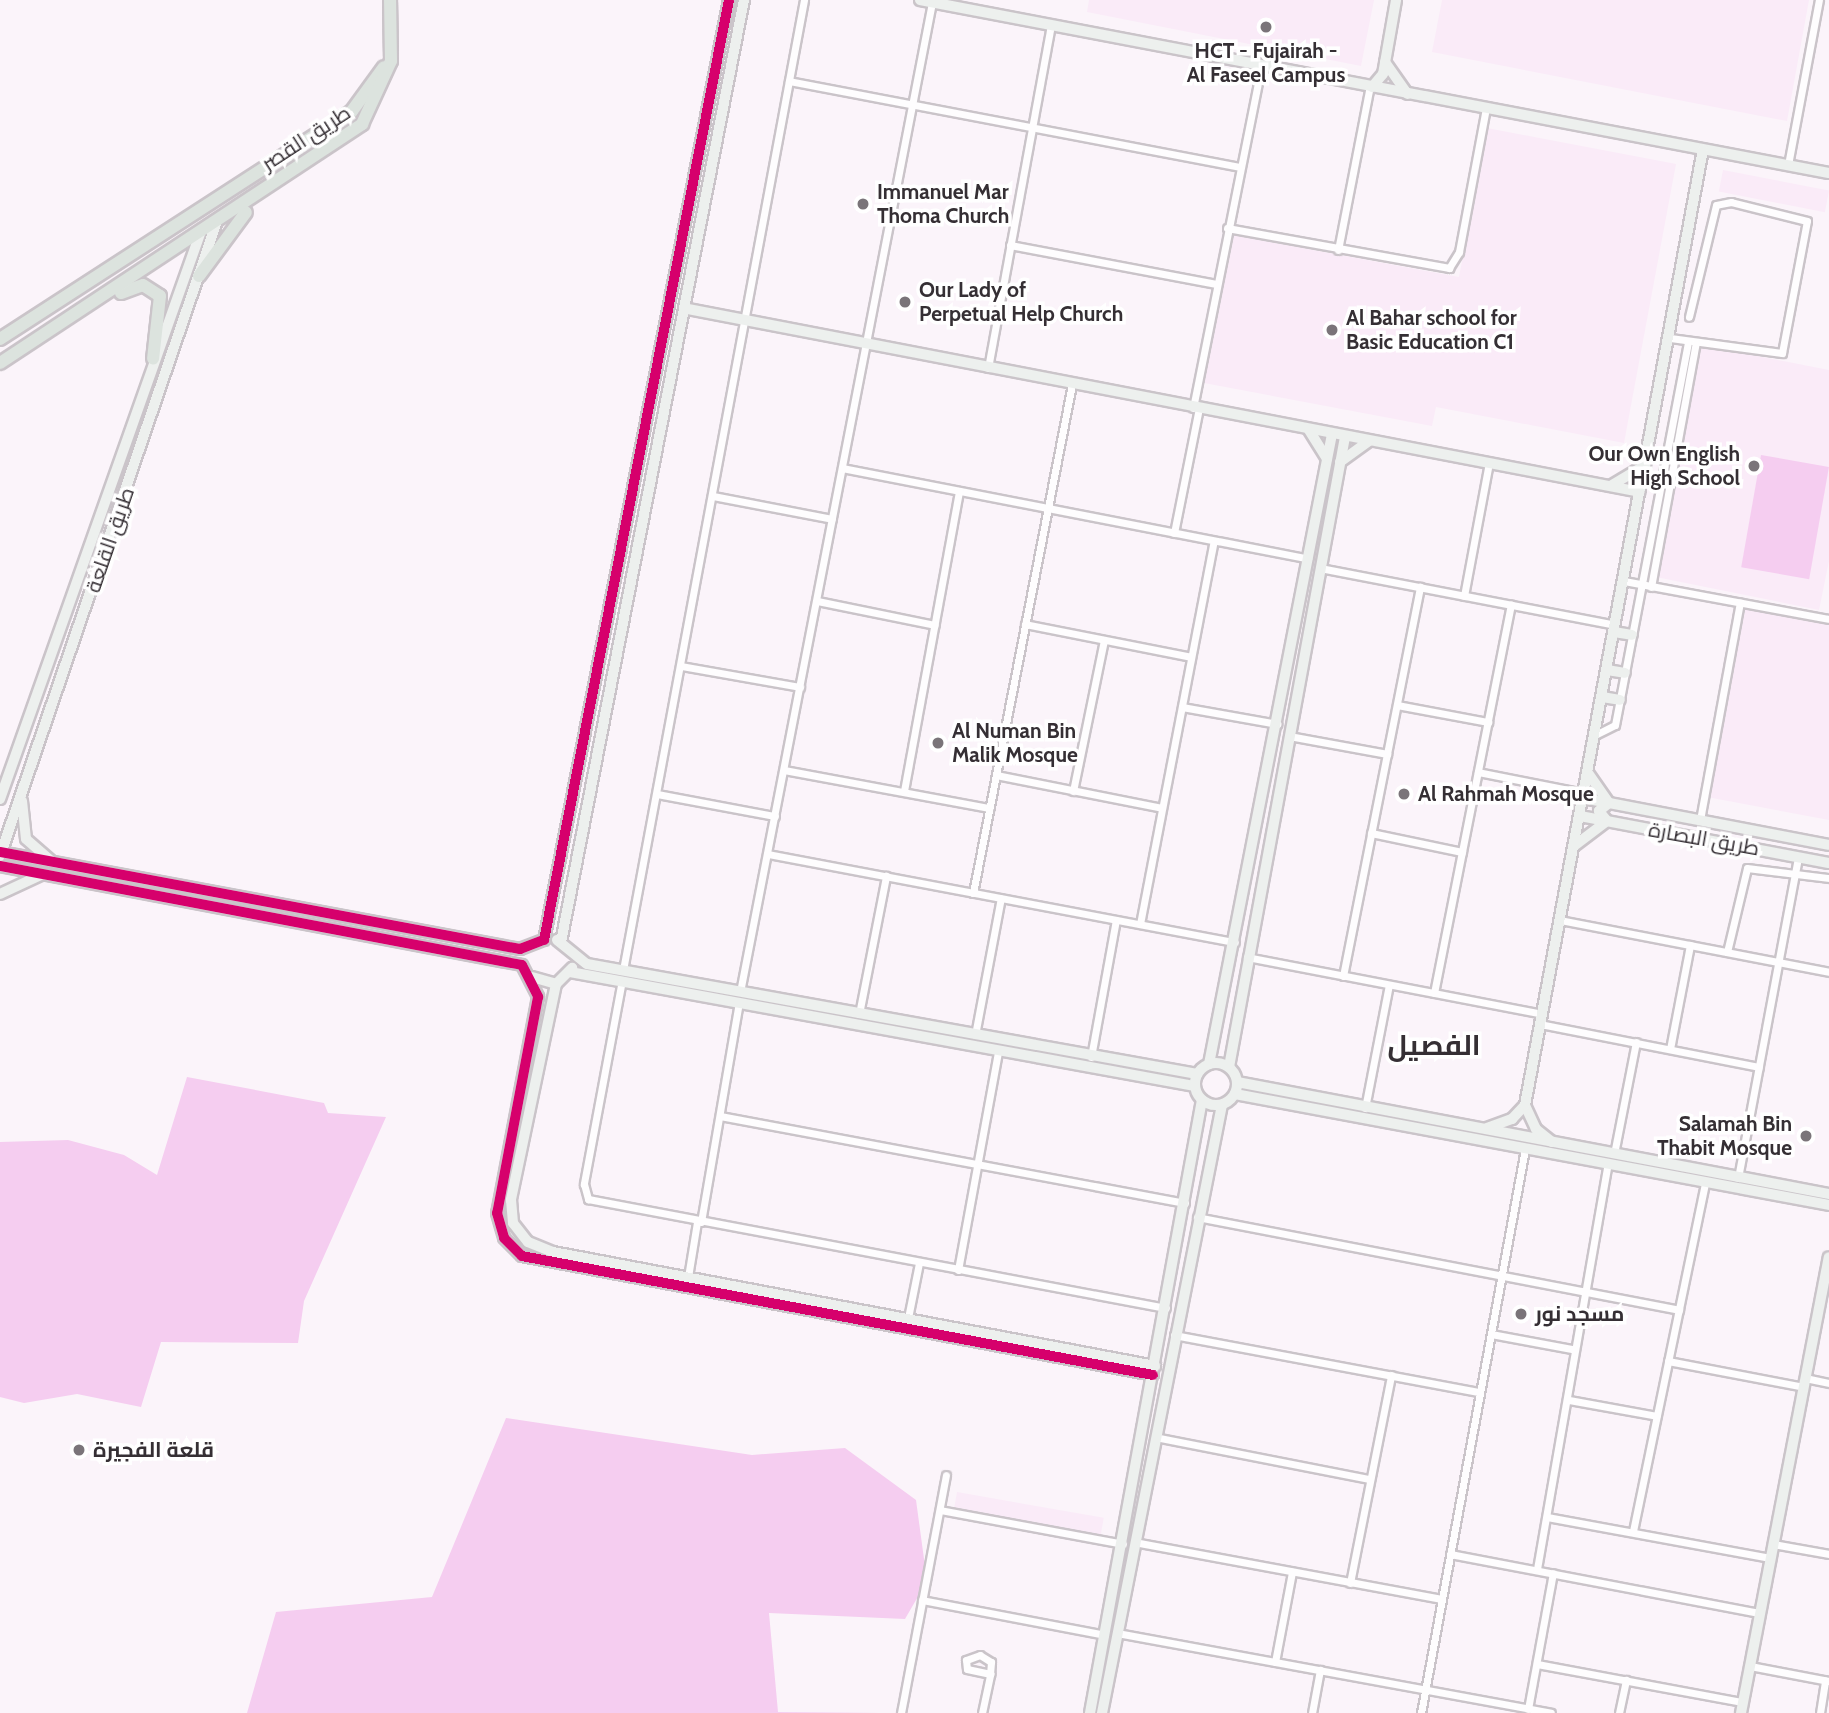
<!DOCTYPE html>
<html>
<head>
<meta charset="utf-8">
<style>
  body { margin:0 }
  #map { position:relative; width:1829px; height:1713px; overflow:hidden; background:#fbf4fa; font-family:Cabin,Cairo,sans-serif }
  div>[style] { position:absolute }
  [style*='--x'] { left:calc(var(--x)*1px); top:calc(var(--y)*1px); width:calc(var(--w)*1px); rotate:calc(var(--a)*1deg) }
  .built>* { inset:0; background:#faebf8; transform-origin:0 0 }
  .green>* { inset:0; background:#f5cdf0; transform-origin:0 0 }
  .roads { filter:drop-shadow(2px 0 #cac4c9) drop-shadow(-2px 0 #cac4c9) drop-shadow(0 2px #cac4c9) drop-shadow(0 -2px #cac4c9) }
  .street>* { height:7px; margin:-3.5px; padding:0 3.5px; transform-origin:3.5px; border-radius:3.5px; background:#fefdfe }
  .secondary>* { height:10px; margin:-5px; padding:0 5px; transform-origin:5px; border-radius:5px; background:#edf0ee }
  .secondary>.ring { margin:-5px; padding:0; box-sizing:content-box; background:none; border:10px solid #edf0ee; border-radius:50% }
  .primary>* { height:12px; margin:-6px; padding:0 6px; transform-origin:6px; border-radius:6px; background:#dce3de }
  .cycleway>* { height:10px; margin:-5px; padding:0 5px; transform-origin:5px; border-radius:5px; background:#d6006c }
  .dots>* { width:19px; height:19px; translate:-50% -50%; box-sizing:border-box; border:4px solid #fff; border-radius:50% }
  span { translate:-50% -50%; white-space:nowrap; text-align:center; line-height:1.15; -webkit-text-stroke:7px #fff; paint-order:stroke }
  .poi-label { font-size:21px; color:#352f34; font-weight:700 }
  .left { translate:0 -50%; text-align:left }
  .right { translate:-100% -50%; text-align:right }
  .street-label { font-size:21px; color:#352f34 }
  .district-label { font-size:28px; color:#352f34; font-weight:700 }
</style>
</head>
<body>
<div id="map">
  <div class="built">
    <div style="clip-path:polygon(1089px 0,1374px 0,1361px 66px,1087px 12px)"></div>
    <div style="clip-path:polygon(1442px 0,1809px 0,1787px 121px,1432px 52px)"></div>
    <div style="clip-path:polygon(1487px 128px,1676px 164px,1624px 443px,1436px 407px,1432px 426px,1204px 383px,1232px 235px,1459px 277px)"></div>
    <div style="left:1723px;top:170px;width:108px;height:22px;rotate:11deg"></div>
    <div style="clip-path:polygon(1701px 345px,1829px 370px,1829px 561px,1819px 610px,1656px 577px)"></div>
    <div style="clip-path:polygon(1743px 607px,1829px 624px,1829px 820px,1707px 797px)"></div>
    <div style="left:957px;top:1492px;width:149px;height:20px;rotate:10deg"></div>
  </div>
  <div class="green">
    <div style="left:1761px;top:455px;width:69px;height:114px;rotate:10deg"></div>
    <div style="clip-path:polygon(187px 1077px,324px 1103px,328px 1113px,386px 1117px,304px 1301px,298px 1343px,161px 1342px,141px 1407px,77px 1394px,24px 1403px,0 1397px,0 1142px,68px 1140px,124px 1155px,157px 1175px)"></div>
    <div style="clip-path:polygon(506px 1418px,752px 1455px,845px 1448px,916px 1500px,927px 1581px,905px 1619px,769px 1613px,778px 1712px,881px 1713px,247px 1713px,276px 1612px,432px 1597px)"></div>
  </div>
  <div class="roads">
    <div class="street">
      <div style="--x:789;--y:81;--w:459;--a:10.8"></div>
      <div style="--x:1788;--y:165;--w:168;--a:-79.4"></div>
      <div style="--x:1227;--y:228;--w:226;--a:10.2"></div>
      <div style="--x:1449;--y:268;--w:19;--a:-58"></div>
      <div style="--x:1459;--y:252;--w:147;--a:-79.4"></div>
      <div style="--x:1010;--y:245;--w:210;--a:10.7"></div>
      <div style="--x:1338;--y:250;--w:167;--a:-79"></div>
      <div style="--x:1670;--y:338;--w:113;--a:7.6"></div>
      <div style="--x:1782;--y:353;--w:134;--a:-79.3"></div>
      <div style="--x:1807;--y:221;--w:78;--a:-166"></div>
      <div style="--x:1731;--y:202;--w:15;--a:169"></div>
      <div style="--x:1716;--y:205;--w:115;--a:103.6"></div>
      <div style="--x:988;--y:368;--w:348;--a:-79.6"></div>
      <div style="--x:1193;--y:408;--w:348;--a:-78.7"></div>
      <div style="--x:842;--y:468;--w:475;--a:11"></div>
      <div style="--x:713;--y:496;--w:121;--a:10.9"></div>
      <div style="--x:1174;--y:533;--w:127;--a:-78.7"></div>
      <div style="--x:1320;--y:568;--w:300;--a:10.9"></div>
      <div style="--x:1624;--y:581;--w:208;--a:10.5"></div>
      <div style="--x:1651;--y:587;--w:248;--a:-79.6"></div>
      <div style="--x:1464;--y:596;--w:135;--a:-79.4"></div>
      <div style="--x:817;--y:601;--w:120;--a:11.5"></div>
      <div style="--x:1025;--y:624;--w:169;--a:11.2"></div>
      <div style="--x:681;--y:666;--w:121;--a:10"></div>
      <div style="--x:1397;--y:705;--w:93;--a:10.6"></div>
      <div style="--x:1182;--y:707;--w:97;--a:10.1"></div>
      <div style="--x:1595;--y:735;--w:22;--a:-27"></div>
      <div style="--x:1615;--y:725;--w:391;--a:-79.2"></div>
      <div style="--x:1289;--y:736;--w:100;--a:10.4"></div>
      <div style="--x:784;--y:770;--w:209;--a:10.5"></div>
      <div style="--x:1478;--y:772;--w:108;--a:11.2"></div>
      <div style="--x:996;--y:775;--w:169;--a:11.2"></div>
      <div style="--x:904;--y:791;--w:305;--a:-79.6"></div>
      <div style="--x:1073;--y:791;--w:154;--a:-78.4"></div>
      <div style="--x:657;--y:794;--w:120;--a:10.6"></div>
      <div style="--x:1700;--y:820;--w:221;--a:-79.6"></div>
      <div style="--x:1371;--y:833;--w:93;--a:11.8"></div>
      <div style="--x:768;--y:854;--w:475;--a:10.7"></div>
      <div style="--x:973;--y:893;--w:519;--a:-78.99"></div>
      <div style="--x:1560;--y:920;--w:274;--a:10.9"></div>
      <div style="--x:1140;--y:924;--w:390;--a:-79.1"></div>
      <div style="--x:1727;--y:952;--w:86;--a:-76.6"></div>
      <div style="--x:1747;--y:868;--w:83;--a:7"></div>
      <div style="--x:1247;--y:957;--w:300;--a:10.9"></div>
      <div style="--x:623;--y:970;--w:987;--a:-79.43"></div>
      <div style="--x:1343;--y:976;--w:397;--a:-78.8"></div>
      <div style="--x:622;--y:980;--w:208;--a:100.6"></div>
      <div style="--x:584;--y:1184;--w:16;--a:75"></div>
      <div style="--x:588;--y:1199;--w:588;--a:10.68"></div>
      <div style="--x:740;--y:992;--w:1008;--a:-79.02"></div>
      <div style="--x:1434;--y:993;--w:396;--a:-78.8"></div>
      <div style="--x:859;--y:1014;--w:141;--a:-78.9"></div>
      <div style="--x:1540;--y:1024;--w:223;--a:11.1"></div>
      <div style="--x:975;--y:1035;--w:139;--a:-79.3"></div>
      <div style="--x:1670;--y:1049;--w:106;--a:-79.1"></div>
      <div style="--x:1091;--y:1057;--w:139;--a:-79.7"></div>
      <div style="--x:1365;--y:1108;--w:125;--a:-79"></div>
      <div style="--x:720;--y:1116;--w:473;--a:10.6"></div>
      <div style="--x:1614;--y:1154;--w:114;--a:-78.9"></div>
      <div style="--x:1738;--y:1178;--w:327;--a:-79.4"></div>
      <div style="--x:1197;--y:1217;--w:491;--a:10.9"></div>
      <div style="--x:701;--y:1222;--w:223;--a:-80.2"></div>
      <div style="--x:958;--y:1270;--w:223;--a:-79.6"></div>
      <div style="--x:688;--y:1277;--w:56;--a:-80.7"></div>
      <div style="--x:908;--y:1318;--w:56;--a:-78.7"></div>
      <div style="--x:1491;--y:1334;--w:82;--a:10.5"></div>
      <div style="--x:1174;--y:1335;--w:311;--a:10.6"></div>
      <div style="--x:1668;--y:1361;--w:138;--a:10.8"></div>
      <div style="--x:1805;--y:1378;--w:25;--a:12"></div>
      <div style="--x:1569;--y:1400;--w:89;--a:10.3"></div>
      <div style="--x:1155;--y:1437;--w:219;--a:11.1"></div>
      <div style="--x:940;--y:1510;--w:186;--a:10.5"></div>
      <div style="--x:1547;--y:1517;--w:227;--a:10.4"></div>
      <div style="--x:1633;--y:1531;--w:356;--a:-78.3"></div>
      <div style="--x:1134;--y:1542;--w:313;--a:10.5"></div>
      <div style="--x:1773;--y:1544;--w:57;--a:10.1"></div>
      <div style="--x:1450;--y:1554;--w:316;--a:10.8"></div>
      <div style="--x:1537;--y:1569;--w:411;--a:-80.1"></div>
      <div style="--x:1350;--y:1583;--w:212;--a:-78.8"></div>
      <div style="--x:922;--y:1600;--w:186;--a:10.8"></div>
      <div style="--x:1117;--y:1633;--w:441;--a:10.4"></div>
      <div style="--x:1275;--y:1662;--w:92;--a:-79.3"></div>
      <div style="--x:1537;--y:1664;--w:209;--a:10.5"></div>
      <div style="--x:1750;--y:1666;--w:80;--a:10.8"></div>
      <div style="--x:1528;--y:1709;--w:138;--a:-79.6"></div>
      <div style="--x:901;--y:1713;--w:242;--a:-79.3"></div>
      <div style="--x:982;--y:1713;--w:40;--a:-78"></div>
      <div style="--x:990;--y:1674;--w:12;--a:-85"></div>
      <div style="--x:991;--y:1662;--w:13;--a:-148"></div>
      <div style="--x:980;--y:1655;--w:15;--a:160"></div>
      <div style="--x:966;--y:1660;--w:9;--a:84"></div>
      <div style="--x:967;--y:1669;--w:24;--a:12"></div>
      <div style="--x:1312;--y:1713;--w:44;--a:-79.5"></div>
      <div style="--x:1421;--y:1713;--w:574;--a:-79.55"></div>
      <div style="--x:1619;--y:1713;--w:34;--a:-78"></div>
      <div style="--x:1820;--y:1713;--w:33;--a:-81"></div>
    </div>
    <div class="secondary">
      <div style="--x:920;--y:0;--w:925;--a:10.78"></div>
      <div style="--x:1385;--y:62;--w:39;--a:55"></div>
      <div style="--x:1372;--y:87;--w:17;--a:-50"></div>
      <div style="--x:1383;--y:74;--w:75;--a:-80"></div>
      <div style="--x:688;--y:309;--w:969;--a:10.88"></div>
      <div style="--x:1309;--y:430;--w:34;--a:58"></div>
      <div style="--x:1340;--y:462;--w:36;--a:-36"></div>
      <div style="--x:1612;--y:485;--w:39;--a:-31"></div>
      <div style="--x:1614;--y:632;--w:18;--a:9"></div>
      <div style="--x:1607;--y:670;--w:18;--a:9"></div>
      <div style="--x:1602;--y:697;--w:18;--a:9"></div>
      <div style="--x:1583;--y:798;--w:250;--a:10.8"></div>
      <div style="--x:0;--y:799;--w:599;--a:-70.51"></div>
      <div style="--x:22;--y:801;--w:38;--a:84"></div>
      <div style="--x:26;--y:839;--w:32;--a:41"></div>
      <div style="--x:1580;--y:816;--w:253;--a:10.7"></div>
      <div style="--x:1574;--y:846;--w:41;--a:-37.1"></div>
      <div style="--x:1607;--y:821;--w:13;--a:-129"></div>
      <div style="--x:1599;--y:811;--w:13;--a:-39"></div>
      <div style="--x:1609;--y:803;--w:38;--a:-125"></div>
      <div style="--x:0;--y:852;--w:529;--a:10.57"></div>
      <div style="--x:520;--y:949;--w:26;--a:-21"></div>
      <div style="--x:544;--y:940;--w:958;--a:-78.87"></div>
      <div style="--x:0;--y:856;--w:668;--a:-71.13"></div>
      <div style="--x:0;--y:866;--w:531;--a:10.74"></div>
      <div style="--x:522;--y:965;--w:36;--a:63"></div>
      <div style="--x:538;--y:997;--w:220;--a:100.7"></div>
      <div style="--x:497;--y:1213;--w:26;--a:74"></div>
      <div style="--x:504;--y:1238;--w:25;--a:45"></div>
      <div style="--x:522;--y:1256;--w:642;--a:10.68"></div>
      <div style="--x:0;--y:894;--w:45;--a:-24.9"></div>
      <div style="--x:557;--y:940;--w:38;--a:39"></div>
      <div style="--x:587;--y:964;--w:620;--a:10.22"></div>
      <div style="--x:561;--y:942;--w:960;--a:-79.01"></div>
      <div style="--x:570;--y:972;--w:634;--a:10.35"></div>
      <div style="--x:532;--y:977;--w:25;--a:16"></div>
      <div style="--x:556;--y:984;--w:23;--a:-45"></div>
      <div style="--x:556;--y:984;--w:221;--a:101.8"></div>
      <div style="--x:511;--y:1200;--w:23;--a:85"></div>
      <div style="--x:513;--y:1223;--w:24;--a:52"></div>
      <div style="--x:528;--y:1242;--w:27;--a:22"></div>
      <div style="--x:553;--y:1252;--w:613;--a:10.72"></div>
      <div class="ring" style="left:1195px;top:1063px;width:32px;height:32px"></div>
      <div style="--x:1209;--y:1064;--w:642;--a:-78.95"></div>
      <div style="--x:1229;--y:1067;--w:641;--a:-79.57"></div>
      <div style="--x:1237;--y:1082;--w:603;--a:10.71"></div>
      <div style="--x:1235;--y:1094;--w:604;--a:10.58"></div>
      <div style="--x:1487;--y:1128;--w:27;--a:-20"></div>
      <div style="--x:1512;--y:1119;--w:19;--a:-47"></div>
      <div style="--x:1552;--y:1142;--w:21;--a:-141"></div>
      <div style="--x:1536;--y:1129;--w:26;--a:-115"></div>
      <div style="--x:1525;--y:1105;--w:972;--a:-79.45"></div>
      <div style="--x:1090;--y:1713;--w:623;--a:-79.65"></div>
      <div style="--x:1102;--y:1713;--w:620;--a:-78.84"></div>
      <div style="--x:1741;--y:1713;--w:464;--a:-79.1"></div>
    </div>
    <div class="primary">
      <div style="--x:199;--y:276;--w:79;--a:-53.7"></div>
      <div style="--x:121;--y:293;--w:23;--a:-20"></div>
      <div style="--x:143;--y:285;--w:20;--a:33"></div>
      <div style="--x:160;--y:296;--w:63;--a:96.3"></div>
      <div style="--x:0;--y:339;--w:419;--a:-32.9"></div>
      <div style="--x:352;--y:111;--w:54;--a:-54"></div>
      <div style="--x:0;--y:363;--w:434;--a:-33.4"></div>
      <div style="--x:362;--y:124;--w:69;--a:-65.3"></div>
      <div style="--x:391;--y:61;--w:61;--a:-90.9"></div>
    </div>
  </div>
  <div class="cycleway">
    <div style="--x:0;--y:852;--w:529;--a:10.57"></div>
    <div style="--x:520;--y:949;--w:26;--a:-21"></div>
    <div style="--x:544;--y:940;--w:958;--a:-78.87"></div>
    <div style="--x:0;--y:866;--w:531;--a:10.74"></div>
    <div style="--x:522;--y:965;--w:36;--a:63"></div>
    <div style="--x:538;--y:997;--w:220;--a:100.7"></div>
    <div style="--x:497;--y:1213;--w:26;--a:74"></div>
    <div style="--x:504;--y:1238;--w:25;--a:45"></div>
    <div style="--x:522;--y:1256;--w:642;--a:10.68"></div>
  </div>
  <div class="dots">
    <div style="left:1266px;top:27px;background:#7a7479"></div>
    <div style="left:863px;top:204px;background:#7a7479"></div>
    <div style="left:905px;top:302px;background:#7a7479"></div>
    <div style="left:1332px;top:330px;background:#7a7479"></div>
    <div style="left:1754px;top:466px;background:#7a7479"></div>
    <div style="left:938px;top:743px;background:#7a7479"></div>
    <div style="left:1404px;top:794px;background:#7a7479"></div>
    <div style="left:1806px;top:1136px;background:#7a7479"></div>
    <div style="left:1521px;top:1314px;background:#7a7479"></div>
    <div style="left:79px;top:1450px;background:#7a7479"></div>
  </div>
  <div class="poi-label">
    <span style="left:1266px;top:63px">HCT - Fujairah -<br>Al Faseel Campus</span>
    <span class="left" style="left:877px;top:204px">Immanuel Mar<br>Thoma Church</span>
    <span class="left" style="left:919px;top:302px">Our Lady of<br>Perpetual Help Church</span>
    <span class="left" style="left:1346px;top:330px">Al Bahar school for<br>Basic Education C1</span>
    <span class="right" style="left:1740px;top:466px">Our Own English<br>High School</span>
    <span class="left" style="left:952px;top:743px">Al Numan Bin<br>Malik Mosque</span>
    <span class="left" style="left:1418px;top:794px">Al Rahmah Mosque</span>
    <span class="right" style="left:1792px;top:1136px">Salamah Bin<br>Thabit Mosque</span>
    <span class="left" style="left:1535px;top:1314px">مسجد نور</span>
    <span class="left" style="left:93px;top:1450px">قلعة الفجيرة</span>
  </div>
  <div class="street-label">
    <span style="left:306px;top:138px;rotate:-33deg">طريق القصر</span>
    <span style="left:110px;top:540px;rotate:-71deg">طريق القلعة</span>
    <span style="left:1704px;top:839px;rotate:10deg">طريق البصارة</span>
  </div>
  <div class="district-label">
    <span style="left:1434px;top:1045px">الفصيل</span>
  </div>
</div>
</body>
</html>
